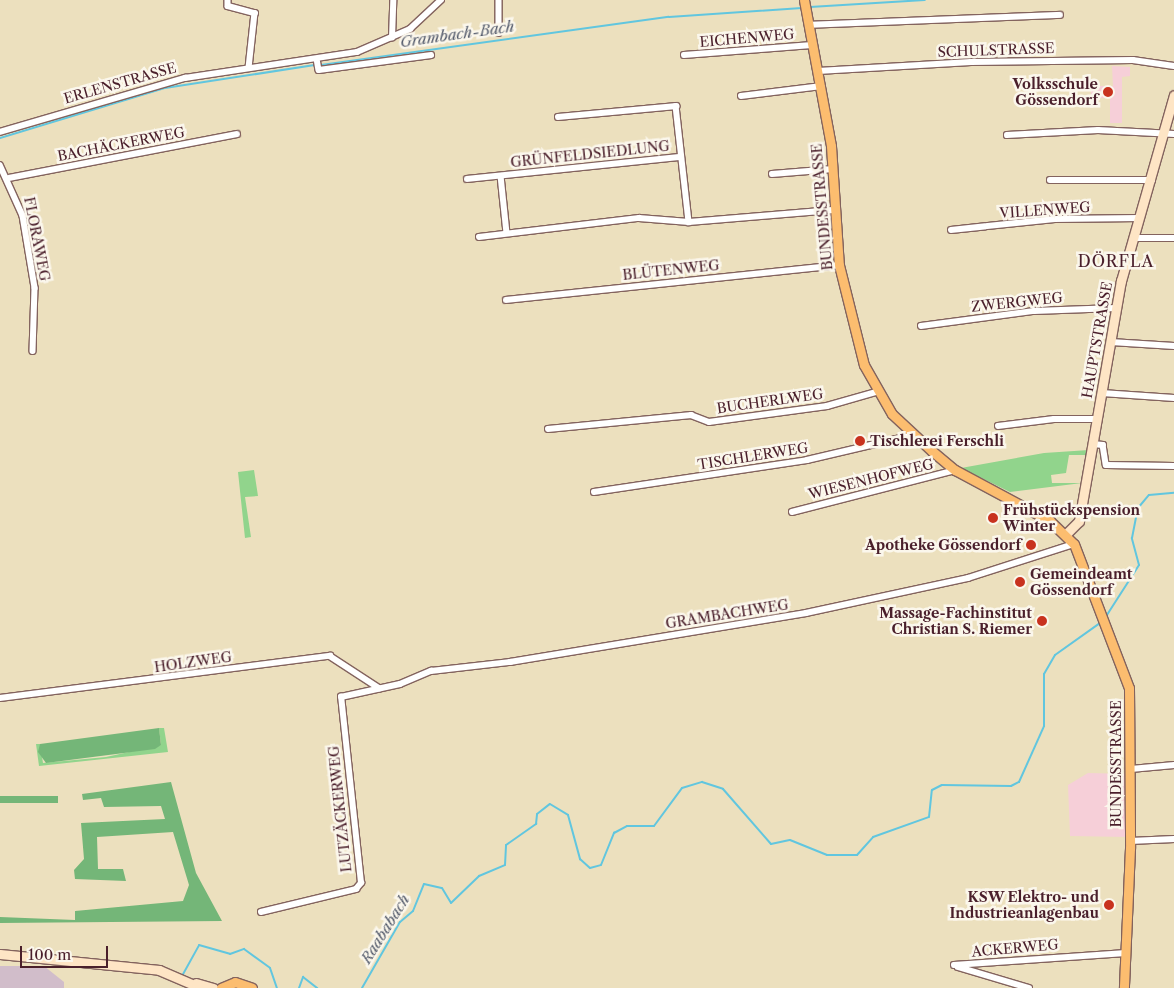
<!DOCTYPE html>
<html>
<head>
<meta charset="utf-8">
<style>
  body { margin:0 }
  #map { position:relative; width:1174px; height:988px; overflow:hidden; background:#ece0be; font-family:"Libre Caslon Text",serif }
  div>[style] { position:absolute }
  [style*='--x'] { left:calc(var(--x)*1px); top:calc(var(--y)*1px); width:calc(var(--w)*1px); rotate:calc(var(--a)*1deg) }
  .built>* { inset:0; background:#f6cfd8 }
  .industrial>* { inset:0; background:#d1bdca }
  .green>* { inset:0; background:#91d48c }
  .forest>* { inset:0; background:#74b678; transform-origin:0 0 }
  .stream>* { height:2px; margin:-1px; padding:0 1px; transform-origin:1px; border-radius:1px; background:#61c6df }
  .roads { filter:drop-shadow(1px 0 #83635e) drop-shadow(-1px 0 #83635e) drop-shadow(0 1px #83635e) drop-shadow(0 -1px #83635e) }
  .street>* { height:5.5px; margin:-2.75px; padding:0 2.75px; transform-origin:2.75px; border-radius:2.75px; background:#fff }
  .secondary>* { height:9px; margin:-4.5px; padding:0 4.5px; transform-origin:4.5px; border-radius:4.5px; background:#fee5c5 }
  .primary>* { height:9px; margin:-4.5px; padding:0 4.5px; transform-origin:4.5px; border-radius:4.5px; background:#fcbd6f }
  .dots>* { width:14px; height:14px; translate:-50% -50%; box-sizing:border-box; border:2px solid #fbf7ec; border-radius:50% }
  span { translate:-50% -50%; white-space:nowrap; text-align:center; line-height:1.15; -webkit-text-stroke:5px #fbf7ec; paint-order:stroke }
  .street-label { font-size:14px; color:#4a1f2b }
  .poi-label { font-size:14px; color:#4a1f2b; font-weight:700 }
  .right { translate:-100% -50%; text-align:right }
  .left { translate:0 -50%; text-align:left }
  .water-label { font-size:15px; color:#52596a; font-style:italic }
  .quarter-label { font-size:16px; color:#4a1f2b; letter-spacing:1px }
  .scale { position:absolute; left:20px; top:946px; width:88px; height:22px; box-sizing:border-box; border:2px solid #4a1f2b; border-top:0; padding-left:6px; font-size:15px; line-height:18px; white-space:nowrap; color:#4a1f2b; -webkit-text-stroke:4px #fbf7ec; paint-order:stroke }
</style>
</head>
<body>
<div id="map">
  <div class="built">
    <div style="clip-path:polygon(1112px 66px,1130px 67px,1130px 76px,1122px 77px,1122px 123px,1110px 123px,1110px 98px,1091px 98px,1091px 86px,1113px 86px)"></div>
    <div style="clip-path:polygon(1088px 773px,1129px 774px,1127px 837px,1070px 836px,1068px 785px)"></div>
  </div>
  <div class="industrial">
    <div style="clip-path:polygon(0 966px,44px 966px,64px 982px,64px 988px,0 988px)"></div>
  </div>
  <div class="green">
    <div style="clip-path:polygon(1089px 450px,1088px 455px,1069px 455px,1066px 473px,1051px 475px,1052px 483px,1082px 483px,1010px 492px,961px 468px,1044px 453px)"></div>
    <div style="clip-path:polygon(254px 470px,258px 496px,245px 497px,251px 537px,245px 538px,238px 472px)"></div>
    <div style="clip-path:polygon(159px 728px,164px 728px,168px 752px,39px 766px,36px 744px,40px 744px,43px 763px,106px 757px,161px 745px)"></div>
  </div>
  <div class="forest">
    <div style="clip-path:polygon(159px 728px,161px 745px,155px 749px,46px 763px,38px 752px,40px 744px)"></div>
    <div style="clip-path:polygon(171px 782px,196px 873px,222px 921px,0 923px,0 917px,75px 920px,75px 911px,183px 901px,189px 885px,173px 832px,97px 837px,98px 869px,123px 869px,126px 881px,75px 879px,74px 870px,84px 859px,81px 823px,165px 819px,161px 806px,104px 807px,101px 798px,83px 800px,82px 794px)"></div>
    <div style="left:58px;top:796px;width:7px;height:58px;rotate:90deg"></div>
  </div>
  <div class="stream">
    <div style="--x:810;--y:7;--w:115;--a:-3.5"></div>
    <div style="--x:321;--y:65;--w:351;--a:-7.9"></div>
    <div style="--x:669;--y:17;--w:133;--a:-3.9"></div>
    <div style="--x:0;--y:138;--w:172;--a:-16.9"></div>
    <div style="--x:165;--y:88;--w:153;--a:-8.7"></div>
    <div style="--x:1105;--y:618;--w:63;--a:-57.3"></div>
    <div style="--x:1139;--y:565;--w:28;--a:-105"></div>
    <div style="--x:1132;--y:538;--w:31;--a:-79"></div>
    <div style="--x:1138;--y:508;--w:17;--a:-50"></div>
    <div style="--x:1149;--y:495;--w:25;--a:-5"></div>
    <div style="--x:182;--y:976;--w:35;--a:-61"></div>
    <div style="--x:199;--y:945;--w:32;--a:16"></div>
    <div style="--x:230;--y:954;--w:15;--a:-20"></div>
    <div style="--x:244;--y:949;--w:32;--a:36"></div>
    <div style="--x:270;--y:968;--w:21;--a:71"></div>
    <div style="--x:299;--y:988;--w:12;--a:-70"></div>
    <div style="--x:303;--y:977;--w:18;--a:38"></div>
    <div style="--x:362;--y:988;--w:76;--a:-60.1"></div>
    <div style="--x:400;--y:922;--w:17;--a:-40"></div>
    <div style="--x:413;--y:911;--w:29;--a:-68"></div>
    <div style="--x:424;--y:884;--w:18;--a:13"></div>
    <div style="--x:442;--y:888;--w:17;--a:59"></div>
    <div style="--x:451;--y:903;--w:39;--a:-44"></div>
    <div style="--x:479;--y:876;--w:28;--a:-23"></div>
    <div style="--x:505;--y:865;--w:20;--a:-87"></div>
    <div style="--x:506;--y:845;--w:37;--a:-35"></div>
    <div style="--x:536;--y:824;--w:10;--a:-84"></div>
    <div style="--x:537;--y:814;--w:16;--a:-38"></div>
    <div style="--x:550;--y:804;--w:21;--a:31"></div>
    <div style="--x:568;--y:815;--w:46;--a:74.7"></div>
    <div style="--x:580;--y:859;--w:13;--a:42"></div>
    <div style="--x:590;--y:868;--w:11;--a:-15"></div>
    <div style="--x:601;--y:865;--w:35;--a:-68"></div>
    <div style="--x:614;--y:833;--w:15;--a:-28"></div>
    <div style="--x:627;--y:826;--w:27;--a:0"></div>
    <div style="--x:654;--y:826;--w:47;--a:-53.6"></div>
    <div style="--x:682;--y:788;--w:21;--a:-17"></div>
    <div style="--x:702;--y:782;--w:22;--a:18"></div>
    <div style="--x:723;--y:789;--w:73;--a:48.9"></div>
    <div style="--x:771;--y:844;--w:19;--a:-12"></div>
    <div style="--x:790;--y:840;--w:40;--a:22"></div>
    <div style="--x:827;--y:855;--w:30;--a:0"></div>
    <div style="--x:857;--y:855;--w:24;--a:-48"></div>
    <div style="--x:873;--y:837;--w:59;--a:-19.7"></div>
    <div style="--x:929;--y:817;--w:27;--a:-84"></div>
    <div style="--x:932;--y:790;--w:11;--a:-27"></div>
    <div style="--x:942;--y:785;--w:69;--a:0.8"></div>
    <div style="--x:1011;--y:786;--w:9;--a:-27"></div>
    <div style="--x:1019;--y:782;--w:61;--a:-65.9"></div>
    <div style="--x:1044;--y:726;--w:52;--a:-90"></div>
    <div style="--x:1044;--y:674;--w:22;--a:-60"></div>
    <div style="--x:1055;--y:655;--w:55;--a:-35.4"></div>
  </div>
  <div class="roads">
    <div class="street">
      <div style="--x:228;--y:0;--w:6;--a:90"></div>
      <div style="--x:228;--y:6;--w:28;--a:15"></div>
      <div style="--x:255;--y:13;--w:55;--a:96.2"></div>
      <div style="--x:499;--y:0;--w:33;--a:90"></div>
      <div style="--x:808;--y:25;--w:252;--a:-2.3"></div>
      <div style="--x:392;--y:38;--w:38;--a:-88"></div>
      <div style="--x:684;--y:55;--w:128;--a:-4.5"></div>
      <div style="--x:317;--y:59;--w:11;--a:80"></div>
      <div style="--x:319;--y:70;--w:113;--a:-7.6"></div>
      <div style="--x:818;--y:71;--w:153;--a:-3.4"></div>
      <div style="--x:971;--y:62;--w:162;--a:-0.7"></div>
      <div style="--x:1133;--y:60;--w:41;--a:8.3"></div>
      <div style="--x:741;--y:96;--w:81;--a:-7.1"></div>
      <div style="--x:558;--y:117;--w:119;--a:-5.3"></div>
      <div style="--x:676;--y:106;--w:117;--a:83.6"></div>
      <div style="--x:0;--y:132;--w:193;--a:-16.3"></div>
      <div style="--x:185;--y:78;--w:174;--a:-8.6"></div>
      <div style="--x:357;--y:52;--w:58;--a:-23.5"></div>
      <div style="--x:410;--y:29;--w:42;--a:-43.1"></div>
      <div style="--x:1007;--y:135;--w:91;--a:-3.1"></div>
      <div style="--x:1098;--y:130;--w:76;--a:3"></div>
      <div style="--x:0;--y:165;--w:56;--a:65.7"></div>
      <div style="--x:23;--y:216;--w:73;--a:80.5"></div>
      <div style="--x:35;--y:288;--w:63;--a:91.8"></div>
      <div style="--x:772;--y:174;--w:61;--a:-4.7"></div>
      <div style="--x:501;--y:176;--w:57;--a:84"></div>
      <div style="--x:9;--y:178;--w:232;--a:-10.9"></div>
      <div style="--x:467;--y:179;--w:215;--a:-5.9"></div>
      <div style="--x:1050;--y:180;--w:102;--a:0"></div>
      <div style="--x:951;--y:230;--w:104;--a:-6.1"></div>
      <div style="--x:1054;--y:219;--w:86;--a:-0.7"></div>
      <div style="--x:479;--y:237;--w:161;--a:-6.8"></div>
      <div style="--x:639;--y:218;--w:50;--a:4.6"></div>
      <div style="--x:689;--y:222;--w:144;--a:-4.8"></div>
      <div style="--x:1135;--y:238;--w:39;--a:0"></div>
      <div style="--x:506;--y:300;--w:335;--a:-6"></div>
      <div style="--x:921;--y:326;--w:114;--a:-7.6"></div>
      <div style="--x:1034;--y:311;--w:82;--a:-2.1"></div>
      <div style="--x:1111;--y:342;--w:63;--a:3.6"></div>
      <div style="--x:1102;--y:393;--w:72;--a:4"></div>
      <div style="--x:998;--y:426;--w:56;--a:-7.1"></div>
      <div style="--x:1054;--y:419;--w:44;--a:0"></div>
      <div style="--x:548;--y:429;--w:144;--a:-5.6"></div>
      <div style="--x:691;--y:415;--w:19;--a:21"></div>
      <div style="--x:709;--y:422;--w:119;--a:-7.7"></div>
      <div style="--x:827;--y:406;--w:51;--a:-15.9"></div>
      <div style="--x:1093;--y:444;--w:10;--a:6"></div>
      <div style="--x:1103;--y:445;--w:20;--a:81"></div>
      <div style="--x:1106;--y:465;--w:68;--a:0.8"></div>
      <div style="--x:594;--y:492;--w:215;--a:-8.5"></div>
      <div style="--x:807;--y:460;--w:110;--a:-13.2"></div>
      <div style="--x:792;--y:512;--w:168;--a:-14.4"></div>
      <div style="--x:0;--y:698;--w:333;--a:-7.3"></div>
      <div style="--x:330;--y:656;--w:59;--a:33.1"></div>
      <div style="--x:1131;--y:769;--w:43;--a:-5.3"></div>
      <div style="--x:1130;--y:841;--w:44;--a:-2.6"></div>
      <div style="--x:261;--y:912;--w:98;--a:-13.6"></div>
      <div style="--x:356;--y:889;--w:8;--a:-50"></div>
      <div style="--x:361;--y:883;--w:187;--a:-96.1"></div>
      <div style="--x:341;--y:697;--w:60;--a:-12.4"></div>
      <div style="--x:400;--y:684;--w:34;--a:-23"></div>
      <div style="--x:431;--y:671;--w:80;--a:-6.5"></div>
      <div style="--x:510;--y:662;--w:300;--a:-9.4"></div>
      <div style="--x:806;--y:613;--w:166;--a:-12.2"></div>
      <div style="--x:968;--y:578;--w:111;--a:-17.8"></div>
      <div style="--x:954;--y:965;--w:172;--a:-4"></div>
      <div style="--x:958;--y:967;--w:74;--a:16.5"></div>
    </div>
    <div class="secondary">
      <div style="--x:1066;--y:534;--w:18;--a:-45"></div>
      <div style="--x:1079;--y:521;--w:244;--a:-80.1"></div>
      <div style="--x:1121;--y:281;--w:193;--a:-74.1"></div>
      <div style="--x:0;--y:954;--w:160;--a:5.7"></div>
      <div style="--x:159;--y:970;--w:46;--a:23.2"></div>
      <div style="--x:196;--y:983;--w:18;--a:16"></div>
    </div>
    <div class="primary">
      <div style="--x:804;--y:0;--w:148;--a:79.5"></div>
      <div style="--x:831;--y:146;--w:119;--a:86.2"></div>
      <div style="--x:839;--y:265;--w:103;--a:76"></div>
      <div style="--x:864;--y:365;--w:56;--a:60.3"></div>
      <div style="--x:892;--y:414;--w:54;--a:42.8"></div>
      <div style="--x:932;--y:451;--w:30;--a:40"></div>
      <div style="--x:955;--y:470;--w:108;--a:28.2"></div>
      <div style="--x:1050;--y:521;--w:33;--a:44"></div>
      <div style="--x:1074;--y:544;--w:154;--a:69.1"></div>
      <div style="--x:1129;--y:688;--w:160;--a:89.6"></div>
      <div style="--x:1130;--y:848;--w:140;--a:92.5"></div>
      <div style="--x:221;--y:988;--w:15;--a:-23"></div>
      <div style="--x:235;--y:982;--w:18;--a:19"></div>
    </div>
  </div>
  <div class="dots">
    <div style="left:1108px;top:92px;background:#c8321e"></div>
    <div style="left:860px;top:441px;background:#c8321e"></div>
    <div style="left:993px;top:518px;background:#c8321e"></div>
    <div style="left:1031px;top:545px;background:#c8321e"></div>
    <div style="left:1020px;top:582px;background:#c8321e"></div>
    <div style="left:1042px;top:621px;background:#c8321e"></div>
    <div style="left:1109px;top:905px;background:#c8321e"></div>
  </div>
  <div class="street-label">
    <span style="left:747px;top:38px;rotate:-5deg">EICHENWEG</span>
    <span style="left:996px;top:50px;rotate:-2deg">SCHULSTRASSE</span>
    <span style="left:120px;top:83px;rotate:-16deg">ERLENSTRASSE</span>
    <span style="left:121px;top:144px;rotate:-11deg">BACHÄCKERWEG</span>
    <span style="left:590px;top:154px;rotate:-6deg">GRÜNFELDSIEDLUNG</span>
    <span style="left:822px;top:207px;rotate:-95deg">BUNDESSTRASSE</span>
    <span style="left:1045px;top:210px;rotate:-4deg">VILLENWEG</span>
    <span style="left:37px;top:239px;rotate:79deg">FLORAWEG</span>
    <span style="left:671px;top:270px;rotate:-6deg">BLÜTENWEG</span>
    <span style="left:1017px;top:302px;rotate:-6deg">ZWERGWEG</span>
    <span style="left:1097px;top:340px;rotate:-80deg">HAUPTSTRASSE</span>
    <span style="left:770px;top:401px;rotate:-8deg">BUCHERLWEG</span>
    <span style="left:753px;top:456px;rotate:-9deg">TISCHLERWEG</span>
    <span style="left:871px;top:479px;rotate:-14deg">WIESENHOFWEG</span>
    <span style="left:727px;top:614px;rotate:-9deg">GRAMBACHWEG</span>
    <span style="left:193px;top:662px;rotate:-8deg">HOLZWEG</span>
    <span style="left:1116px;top:764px;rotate:-90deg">BUNDESSTRASSE</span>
    <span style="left:340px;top:809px;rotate:-96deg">LUTZÄCKERWEG</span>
    <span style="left:1015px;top:948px;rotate:-5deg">ACKERWEG</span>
  </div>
  <div class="poi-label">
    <span class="right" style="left:1098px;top:92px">Volksschule<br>Gössendorf</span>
    <span class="left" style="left:870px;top:441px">Tischlerei Ferschli</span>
    <span class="left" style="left:1003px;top:518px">Frühstückspension<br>Winter</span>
    <span class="right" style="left:1021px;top:545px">Apotheke Gössendorf</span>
    <span class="left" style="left:1030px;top:582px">Gemeindeamt<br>Gössendorf</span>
    <span class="right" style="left:1032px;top:621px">Massage-Fachinstitut<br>Christian S. Riemer</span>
    <span class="right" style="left:1099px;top:905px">KSW Elektro- und<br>Industrieanlagenbau</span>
  </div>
  <div class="water-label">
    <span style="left:457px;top:34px;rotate:-8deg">Grambach-Bach</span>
    <span style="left:385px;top:929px;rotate:-58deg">Raababach</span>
  </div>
  <div class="quarter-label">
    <span style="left:1116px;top:261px">DÖRFLA</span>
  </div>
  <div class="scale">100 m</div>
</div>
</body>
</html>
